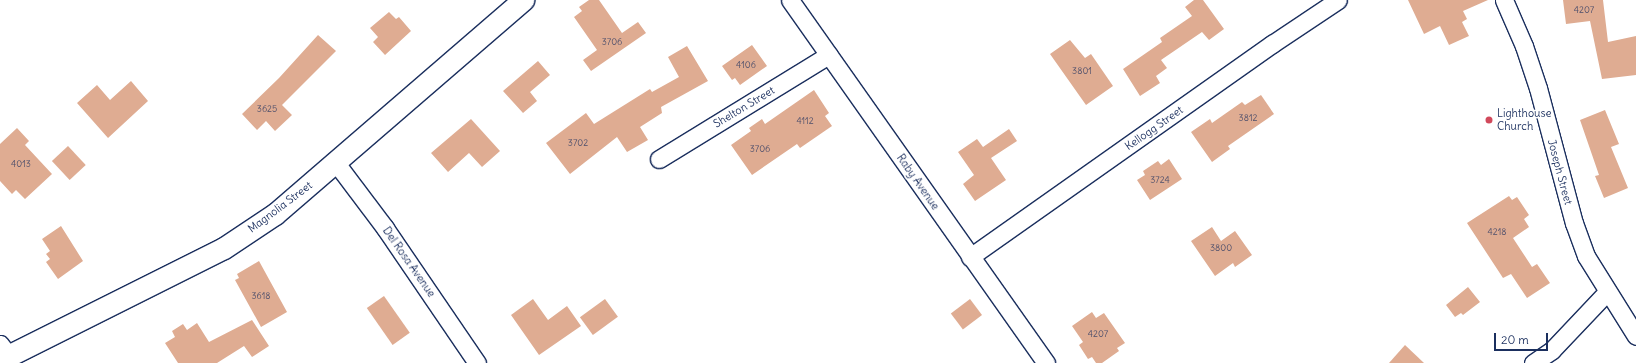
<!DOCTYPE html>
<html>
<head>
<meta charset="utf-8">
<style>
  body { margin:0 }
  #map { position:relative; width:1636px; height:363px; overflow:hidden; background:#fff; font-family:Delius,sans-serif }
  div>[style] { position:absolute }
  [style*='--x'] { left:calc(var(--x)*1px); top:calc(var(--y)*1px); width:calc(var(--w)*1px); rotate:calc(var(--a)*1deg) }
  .building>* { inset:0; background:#dfac92; transform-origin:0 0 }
  .roads { filter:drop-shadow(1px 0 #1b2f5e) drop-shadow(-1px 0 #1b2f5e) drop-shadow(0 1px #1b2f5e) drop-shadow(0 -1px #1b2f5e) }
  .minor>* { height:17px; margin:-8.5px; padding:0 8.5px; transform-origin:8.5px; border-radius:8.5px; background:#fff }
  .tertiary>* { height:21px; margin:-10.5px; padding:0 10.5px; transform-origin:10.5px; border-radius:10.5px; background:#fff }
  .dots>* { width:11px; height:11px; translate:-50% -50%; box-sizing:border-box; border:2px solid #fff; border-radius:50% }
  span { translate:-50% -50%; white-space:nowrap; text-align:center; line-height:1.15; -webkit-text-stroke:3px #fff; paint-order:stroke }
  .number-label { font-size:9px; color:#4c4e6b }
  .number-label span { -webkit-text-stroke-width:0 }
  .street-label { font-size:11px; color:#1b2f5e }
  .poi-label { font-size:11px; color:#1b2f5e }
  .left { translate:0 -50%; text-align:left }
  .scale { position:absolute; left:1494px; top:333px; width:54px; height:18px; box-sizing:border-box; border:2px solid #1b2f5e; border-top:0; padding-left:5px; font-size:12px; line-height:14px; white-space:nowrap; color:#1b2f5e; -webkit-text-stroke:3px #fff; paint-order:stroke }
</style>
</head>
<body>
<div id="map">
  <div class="building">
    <div style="clip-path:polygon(589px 0,599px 0,622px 33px,638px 22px,646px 33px,591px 71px,583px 60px,597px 50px,574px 17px,582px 11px,579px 7px)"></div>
    <div style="clip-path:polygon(1194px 0,1203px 0,1224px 29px,1209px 40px,1202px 32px,1161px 60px,1167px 68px,1156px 76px,1160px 83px,1140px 96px,1123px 69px,1162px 42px,1160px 38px,1192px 16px,1185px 7px)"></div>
    <div style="clip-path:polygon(1408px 0,1488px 0,1463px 11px,1467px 19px,1462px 22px,1469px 36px,1449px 45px,1440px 26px,1424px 34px)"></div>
    <div style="clip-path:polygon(1563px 0,1603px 0,1608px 42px,1636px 36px,1636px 75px,1602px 79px,1590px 21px,1566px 24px)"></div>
    <div style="clip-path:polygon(389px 12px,396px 19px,399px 17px,411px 31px,385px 55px,373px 42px,378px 37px,370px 28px)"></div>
    <div style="clip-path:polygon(318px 35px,336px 51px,282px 105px,292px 115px,275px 131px,266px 121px,257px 130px,242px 114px,279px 78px)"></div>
    <div style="clip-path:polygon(1070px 40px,1085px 58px,1091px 54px,1113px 86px,1086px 105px,1050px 54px)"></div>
    <div style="clip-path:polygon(752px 45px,767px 66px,740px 85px,735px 78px,732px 80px,722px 66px)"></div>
    <div style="clip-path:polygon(687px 46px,708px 81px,661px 107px,662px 113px,640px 127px,648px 140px,627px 152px,617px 137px,570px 174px,546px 143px,586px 113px,594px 124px,650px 89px,652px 92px,679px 77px,668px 57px)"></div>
    <div style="clip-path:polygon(538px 61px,550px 75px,530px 92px,537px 101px,523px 113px,503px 91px)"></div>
    <div style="clip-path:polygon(131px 81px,148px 101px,108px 138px,77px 103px,97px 85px,110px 100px)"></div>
    <div style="clip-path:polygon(814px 90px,829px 113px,825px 116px,832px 126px,800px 148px,797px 144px,752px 175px,731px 145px,751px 131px,749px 128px,762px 119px,765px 124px)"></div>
    <div style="clip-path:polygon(1261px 95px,1274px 114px,1228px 146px,1230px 149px,1212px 162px,1191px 132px,1210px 119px,1212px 123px,1242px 102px,1245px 105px)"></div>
    <div style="clip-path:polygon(1605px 110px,1619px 144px,1611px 147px,1628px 188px,1604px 198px,1595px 176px,1599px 175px,1580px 120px)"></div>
    <div style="clip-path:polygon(471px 119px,500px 151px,482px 167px,469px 153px,448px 172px,431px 153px)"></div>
    <div style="clip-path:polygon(17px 128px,29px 141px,25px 145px,52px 174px,25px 199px,16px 190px,12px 194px,0 181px,0 144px)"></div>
    <div style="clip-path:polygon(1009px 129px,1017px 141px,991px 158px,1006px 180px,975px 201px,963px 184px,974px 175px,958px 152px,977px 139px,983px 147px)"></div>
    <div style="left:68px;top:146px;width:26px;height:22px;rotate:47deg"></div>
    <div style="clip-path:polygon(1169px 159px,1182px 179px,1150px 200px,1137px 180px,1145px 175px,1143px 171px,1158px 161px,1161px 165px)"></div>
    <div style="clip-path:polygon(1509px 196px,1512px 200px,1517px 197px,1529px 215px,1524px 219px,1529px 227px,1513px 238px,1532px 267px,1537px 264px,1550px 283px,1527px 298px,1511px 274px,1503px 278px,1467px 223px)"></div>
    <div style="clip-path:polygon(61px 226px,83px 261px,58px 279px,46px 262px,50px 259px,46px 254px,50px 251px,42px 239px)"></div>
    <div style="clip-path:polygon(1212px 227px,1221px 241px,1235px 231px,1252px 255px,1235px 267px,1233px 263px,1215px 276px,1191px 241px)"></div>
    <div style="clip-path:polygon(259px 261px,287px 312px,261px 327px,235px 280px,239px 278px,237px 274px)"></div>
    <div style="clip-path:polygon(1468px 287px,1480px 302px,1463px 315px,1461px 313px,1455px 317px,1446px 305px)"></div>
    <div style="left:384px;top:296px;width:45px;height:21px;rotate:55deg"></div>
    <div style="clip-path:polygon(533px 299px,548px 320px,567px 306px,581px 326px,539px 355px,511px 315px)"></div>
    <div style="left:605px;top:299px;width:22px;height:31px;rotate:54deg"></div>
    <div style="left:970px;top:299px;width:20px;height:24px;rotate:53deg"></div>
    <div style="clip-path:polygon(1092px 312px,1096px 318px,1104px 313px,1125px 343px,1117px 348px,1119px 351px,1102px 363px,1096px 363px,1092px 357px,1088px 359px,1079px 345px,1083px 342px,1072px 326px)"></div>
    <div style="clip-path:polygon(252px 320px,269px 346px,252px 357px,244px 346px,217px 363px,178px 363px,165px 343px,175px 337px,172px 331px,183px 324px,187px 330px,197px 323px,209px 342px)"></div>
    <div style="clip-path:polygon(1405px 345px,1424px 363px,1389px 363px)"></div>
  </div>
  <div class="roads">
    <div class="minor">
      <div style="--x:790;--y:0;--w:444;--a:54.8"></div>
      <div style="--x:1504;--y:0;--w:50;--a:66.5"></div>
      <div style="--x:1524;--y:46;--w:44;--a:71.6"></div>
      <div style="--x:1538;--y:88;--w:140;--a:75.1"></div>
      <div style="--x:1574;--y:223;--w:35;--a:70"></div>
      <div style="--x:1586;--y:256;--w:94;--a:58"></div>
      <div style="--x:659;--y:159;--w:199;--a:-31.5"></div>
      <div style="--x:336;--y:163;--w:81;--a:53"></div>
      <div style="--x:385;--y:228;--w:163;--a:55.7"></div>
      <div style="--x:970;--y:257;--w:370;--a:-35.2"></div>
      <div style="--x:1272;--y:44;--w:79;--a:-33.7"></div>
      <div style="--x:0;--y:344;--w:15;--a:53"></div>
      <div style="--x:1533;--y:363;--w:23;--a:-34"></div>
      <div style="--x:1552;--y:350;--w:80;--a:-46.5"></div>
    </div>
    <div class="tertiary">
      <div style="--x:0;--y:360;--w:250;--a:-26.6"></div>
      <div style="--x:224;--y:248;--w:61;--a:-33.7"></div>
      <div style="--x:275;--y:214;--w:328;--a:-40.8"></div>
    </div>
  </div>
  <div class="dots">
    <div style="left:1489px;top:120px;background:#d1495b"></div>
  </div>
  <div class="number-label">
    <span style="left:1584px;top:10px">4207</span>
    <span style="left:612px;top:42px">3706</span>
    <span style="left:746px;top:65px">4106</span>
    <span style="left:1082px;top:71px">3801</span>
    <span style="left:267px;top:109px">3625</span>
    <span style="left:1248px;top:118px">3812</span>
    <span style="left:805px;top:121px">4112</span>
    <span style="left:578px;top:143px">3702</span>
    <span style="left:760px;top:149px">3706</span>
    <span style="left:21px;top:164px">4013</span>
    <span style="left:1160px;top:180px">3724</span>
    <span style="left:1497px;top:232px">4218</span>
    <span style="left:1221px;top:248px">3800</span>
    <span style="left:261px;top:296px">3618</span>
    <span style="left:1098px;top:334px">4207</span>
  </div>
  <div class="street-label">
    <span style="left:744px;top:107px;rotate:-31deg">Shelton Street</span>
    <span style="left:1154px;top:128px;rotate:-35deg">Kellogg Street</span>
    <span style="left:1560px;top:172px;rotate:75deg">Joseph Street</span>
    <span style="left:918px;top:182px;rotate:55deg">Raby Avenue</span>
    <span style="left:280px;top:207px;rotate:-37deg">Magnolia Street</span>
    <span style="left:409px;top:262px;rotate:55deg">Del Rosa Avenue</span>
  </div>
  <div class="poi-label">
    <span class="left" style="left:1497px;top:120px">Lighthouse<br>Church</span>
  </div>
  <div class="scale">20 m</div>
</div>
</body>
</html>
